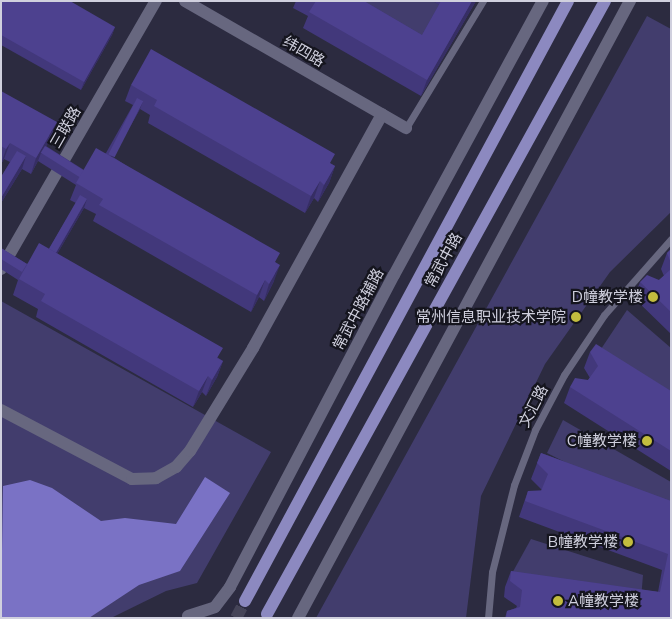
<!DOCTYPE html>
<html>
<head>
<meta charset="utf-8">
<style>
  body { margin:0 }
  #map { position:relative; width:672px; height:619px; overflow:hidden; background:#2c2b40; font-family:Mulish,"Noto Sans SC",sans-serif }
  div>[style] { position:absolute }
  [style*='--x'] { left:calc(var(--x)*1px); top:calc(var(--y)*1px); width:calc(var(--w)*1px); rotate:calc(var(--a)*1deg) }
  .green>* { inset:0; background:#423d6d }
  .water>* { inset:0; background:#7a72c5 }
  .primary-tunnel>* { height:12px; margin-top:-6px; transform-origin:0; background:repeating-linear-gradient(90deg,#454458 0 12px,transparent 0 18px) }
  .service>* { height:7px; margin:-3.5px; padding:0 3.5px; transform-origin:3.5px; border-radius:3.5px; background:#67677f }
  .minor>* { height:12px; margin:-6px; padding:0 6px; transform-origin:6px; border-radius:6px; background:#67677f }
  .tertiary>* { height:12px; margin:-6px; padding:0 6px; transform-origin:6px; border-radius:6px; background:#67677f }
  .primary>* { height:12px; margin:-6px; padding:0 6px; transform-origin:6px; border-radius:6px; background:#8c89c0 }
  .wall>* { inset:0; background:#42387b }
  .shaded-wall>* { inset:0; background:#362e64 }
  .building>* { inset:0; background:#4d418f; transform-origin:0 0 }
  .dots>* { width:14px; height:14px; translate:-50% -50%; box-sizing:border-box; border:2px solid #15151e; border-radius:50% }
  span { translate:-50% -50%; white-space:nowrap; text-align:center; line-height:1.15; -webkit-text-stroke:4.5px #15151e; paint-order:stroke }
  .street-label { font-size:15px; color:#d0d0de }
  .poi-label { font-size:15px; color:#d0d0de }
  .right { translate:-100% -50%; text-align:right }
  .left { translate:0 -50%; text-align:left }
  .frame { position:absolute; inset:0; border:2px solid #d0d0de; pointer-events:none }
</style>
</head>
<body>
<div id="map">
  <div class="green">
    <div style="clip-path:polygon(331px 1px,433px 1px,442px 6px,416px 51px)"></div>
    <div style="clip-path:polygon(647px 16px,671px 29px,671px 212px,610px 272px,545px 364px,481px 496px,466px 618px,316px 618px)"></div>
    <div style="clip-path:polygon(1px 301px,271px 452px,197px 583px,166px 591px,111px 618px,1px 618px)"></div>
    <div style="clip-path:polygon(627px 310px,671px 348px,671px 399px,601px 349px)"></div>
    <div style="clip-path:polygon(563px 420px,671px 482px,671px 507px,610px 485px,547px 453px)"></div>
    <div style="clip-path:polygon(531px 539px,643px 575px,641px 599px,510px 577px)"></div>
  </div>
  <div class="water">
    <div style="clip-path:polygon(205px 477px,230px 493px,180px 571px,139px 585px,89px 618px,1px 617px,3px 486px,30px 480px,52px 488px,101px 521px,125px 518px,176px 524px)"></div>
  </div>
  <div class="primary-tunnel">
    <div style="--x:236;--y:618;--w:19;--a:-62"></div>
  </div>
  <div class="service">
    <div style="--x:406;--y:128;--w:149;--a:-58.8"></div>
    <div style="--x:488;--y:618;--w:46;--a:-85"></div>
    <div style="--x:492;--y:572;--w:90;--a:-75.8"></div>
    <div style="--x:514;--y:485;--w:59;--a:-69.1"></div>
    <div style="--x:535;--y:430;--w:62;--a:-62.2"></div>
    <div style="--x:564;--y:375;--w:72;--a:-56.3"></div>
    <div style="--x:604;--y:315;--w:101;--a:-48.6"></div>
  </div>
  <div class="minor">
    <div style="--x:1;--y:269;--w:310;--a:-60"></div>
    <div style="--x:1;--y:410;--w:148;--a:27.8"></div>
    <div style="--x:132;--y:479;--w:24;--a:-2"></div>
    <div style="--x:156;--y:478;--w:23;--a:-29"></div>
    <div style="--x:176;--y:467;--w:21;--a:-49"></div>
    <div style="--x:190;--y:451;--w:121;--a:-58.5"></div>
    <div style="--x:253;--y:348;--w:267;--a:-61.1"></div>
  </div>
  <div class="tertiary">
    <div style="--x:185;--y:1;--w:255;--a:29.9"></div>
    <div style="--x:188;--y:616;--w:28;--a:-18"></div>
    <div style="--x:215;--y:607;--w:25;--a:-53"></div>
    <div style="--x:230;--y:587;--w:352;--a:-62.3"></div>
    <div style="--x:394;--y:275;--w:312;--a:-61.5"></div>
    <div style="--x:298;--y:618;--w:701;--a:-61.72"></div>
  </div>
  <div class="primary">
    <div style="--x:245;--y:601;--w:681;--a:-61.7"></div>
    <div style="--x:267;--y:614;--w:700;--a:-61.13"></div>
  </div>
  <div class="wall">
    <div style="clip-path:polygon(1px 1px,115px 27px,112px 35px,81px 90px,1px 45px)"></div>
    <div style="clip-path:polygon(296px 1px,364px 1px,422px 35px,439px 5px,433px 1px,476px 1px,421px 96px,303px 28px,308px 16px,293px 8px)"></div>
    <div style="clip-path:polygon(131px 85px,331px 164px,335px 166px,329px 183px,318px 202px,314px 198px,305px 213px,148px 123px,150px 115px,140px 109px,113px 157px,276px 263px,274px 281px,264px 301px,259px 297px,251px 312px,93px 221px,96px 214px,84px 208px,57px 254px,223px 361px,217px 377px,206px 396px,202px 392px,193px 407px,36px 317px,38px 309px,13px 295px,18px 280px,1px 269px,1px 248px,27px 264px,49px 249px,76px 203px,70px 200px,76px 185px,38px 161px,31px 174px,22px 169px,1px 203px,1px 177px,10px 162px,4px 159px,1px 164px,1px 91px,51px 138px,46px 146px,84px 170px,106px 153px,133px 105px,125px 101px)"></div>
    <div style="clip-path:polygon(671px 249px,671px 334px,634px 298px,640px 282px,659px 280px,664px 276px,661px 269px,667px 253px)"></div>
    <div style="clip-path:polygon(590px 352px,671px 391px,671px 471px,564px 403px,570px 387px,588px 380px,590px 378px,584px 368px)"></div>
    <div style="clip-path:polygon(541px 453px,671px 501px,671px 618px,505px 618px,507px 611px,516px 608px,517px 606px,504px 597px,505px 587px,511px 571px,658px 592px,662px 570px,519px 517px,528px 491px,542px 490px,531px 479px)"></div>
  </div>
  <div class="shaded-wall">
    <div style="clip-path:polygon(472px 1px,476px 1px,421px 96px,427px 80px)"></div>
    <div style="clip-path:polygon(115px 27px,112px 35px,81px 90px,84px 82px)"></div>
    <div style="clip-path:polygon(143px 101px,140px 109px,104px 172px,107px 164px)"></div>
    <div style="clip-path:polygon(57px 122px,51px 138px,42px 154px,41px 153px,38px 161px,31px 174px,36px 158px)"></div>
    <div style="clip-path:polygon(10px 143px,4px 159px,1px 164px,6px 149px)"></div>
    <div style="clip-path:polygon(26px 156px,22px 169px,1px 203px,1px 198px)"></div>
    <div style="clip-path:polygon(335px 166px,329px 183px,318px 202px,324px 185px)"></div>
    <div style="clip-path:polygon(320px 181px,314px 198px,305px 213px,311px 196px)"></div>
    <div style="clip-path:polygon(87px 199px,84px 208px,49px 268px,52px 260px)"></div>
    <div style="clip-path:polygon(280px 265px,274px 281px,264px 301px,269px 284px)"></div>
    <div style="clip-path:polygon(265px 280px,259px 297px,251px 312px,257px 295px)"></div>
    <div style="clip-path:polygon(223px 361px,217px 377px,206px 396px,212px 380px)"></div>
    <div style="clip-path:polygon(208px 376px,202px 392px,193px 407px,199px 391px)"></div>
  </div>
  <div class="building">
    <div style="clip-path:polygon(1px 1px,70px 1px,115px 27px,84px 82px,1px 35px)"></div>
    <div style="clip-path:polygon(316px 1px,364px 1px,422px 35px,441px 1px,472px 1px,427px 80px,309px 12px)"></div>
    <div style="clip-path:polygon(151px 49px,335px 154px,330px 163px,335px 166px,324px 185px,320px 181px,311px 196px,154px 106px,157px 100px,131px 85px)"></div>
    <div style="clip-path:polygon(1px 91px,57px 122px,36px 158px,10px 143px,6px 149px,1px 146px)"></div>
    <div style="left:137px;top:98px;width:7px;height:63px;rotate:27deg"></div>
    <div style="left:45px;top:146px;width:46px;height:8px;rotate:32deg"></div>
    <div style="clip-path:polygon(96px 148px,280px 253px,275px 262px,280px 265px,269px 284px,265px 280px,257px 295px,99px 205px,103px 199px,76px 183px)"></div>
    <div style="clip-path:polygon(17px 151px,26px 156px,1px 198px,1px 177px)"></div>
    <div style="left:80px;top:195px;width:8px;height:62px;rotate:30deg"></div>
    <div style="clip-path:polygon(39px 243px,223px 348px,217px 358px,223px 361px,212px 380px,208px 376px,199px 391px,41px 301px,45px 294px,19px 279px)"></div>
    <div style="clip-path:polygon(1px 248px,27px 264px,22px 272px,1px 259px)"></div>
    <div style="clip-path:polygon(671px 249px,671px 263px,667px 253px)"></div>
    <div style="clip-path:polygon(671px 269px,671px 312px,640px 282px,647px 275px,659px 280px)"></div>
    <div style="clip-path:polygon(596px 344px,671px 391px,671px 451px,570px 387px,575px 378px,588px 380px,598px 366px,590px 352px)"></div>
    <div style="clip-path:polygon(541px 453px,671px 501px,671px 618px,506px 618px,507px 611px,520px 607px,522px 590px,510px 581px,511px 571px,660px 592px,668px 554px,525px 501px,528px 491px,541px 491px,548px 474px,537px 463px)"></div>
  </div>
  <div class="dots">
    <div style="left:653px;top:297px;background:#c3bd3e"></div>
    <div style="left:576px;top:317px;background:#c3bd3e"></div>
    <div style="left:647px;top:441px;background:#c3bd3e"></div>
    <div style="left:628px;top:542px;background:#c3bd3e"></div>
    <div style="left:558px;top:601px;background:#c3bd3e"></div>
  </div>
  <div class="street-label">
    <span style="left:304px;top:51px;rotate:30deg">纬四路</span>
    <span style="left:65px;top:127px;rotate:-60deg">三联路</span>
    <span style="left:443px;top:260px;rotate:-61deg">常武中路</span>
    <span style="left:358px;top:309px;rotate:-62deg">常武中路辅路</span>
    <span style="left:533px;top:406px;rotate:-63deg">文汇路</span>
  </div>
  <div class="poi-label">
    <span class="right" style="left:643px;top:297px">D幢教学楼</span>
    <span class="right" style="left:566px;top:317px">常州信息职业技术学院</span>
    <span class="right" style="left:637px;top:441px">C幢教学楼</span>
    <span class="right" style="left:618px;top:542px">B幢教学楼</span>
    <span class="left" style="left:568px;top:601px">A幢教学楼</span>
  </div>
  <div class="frame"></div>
</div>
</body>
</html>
